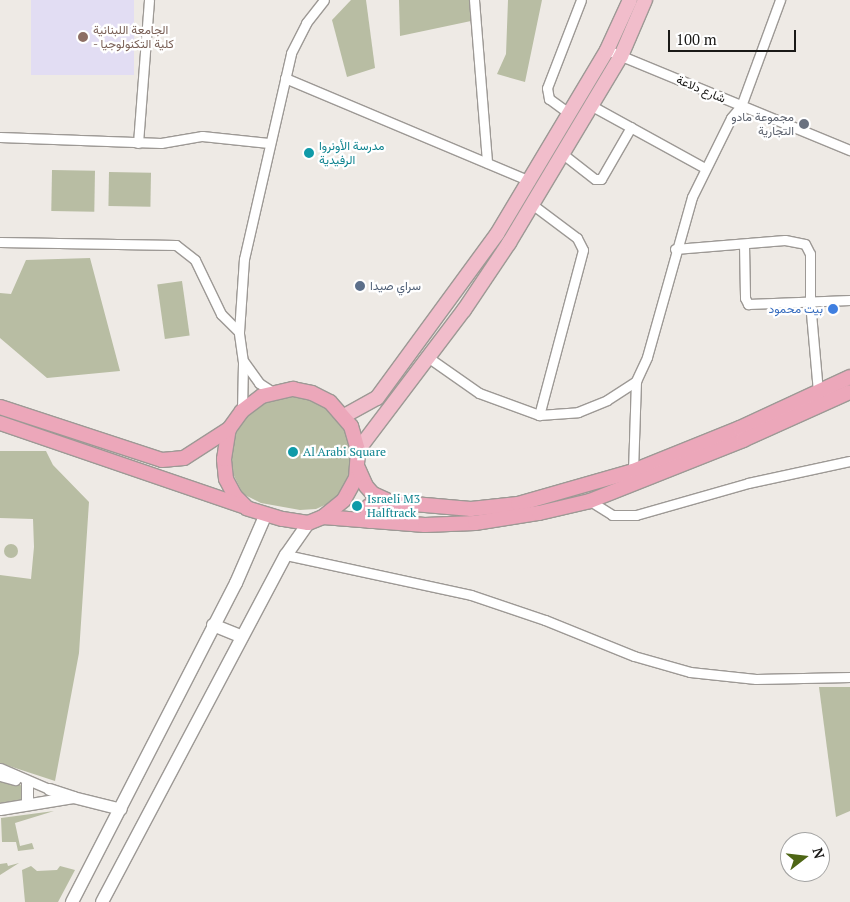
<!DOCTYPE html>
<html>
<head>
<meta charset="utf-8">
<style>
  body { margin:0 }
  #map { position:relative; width:850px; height:902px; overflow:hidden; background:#eeeae5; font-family:"PT Serif",Vazirmatn,serif }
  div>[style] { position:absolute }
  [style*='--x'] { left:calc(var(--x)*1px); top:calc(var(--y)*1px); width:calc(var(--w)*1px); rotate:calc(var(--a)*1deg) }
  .education>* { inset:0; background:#e2ddf3; transform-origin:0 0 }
  .green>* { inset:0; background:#b8bda3; transform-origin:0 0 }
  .round { border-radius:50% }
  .roads { filter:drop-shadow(1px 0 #9d9995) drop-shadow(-1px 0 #9d9995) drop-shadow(0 1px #9d9995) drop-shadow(0 -1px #9d9995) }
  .minor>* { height:9px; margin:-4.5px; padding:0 4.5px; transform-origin:4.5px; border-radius:4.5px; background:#fff }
  .tertiary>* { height:11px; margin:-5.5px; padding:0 5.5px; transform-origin:5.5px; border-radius:5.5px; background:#fff }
  .secondary>* { height:12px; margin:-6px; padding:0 6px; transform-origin:6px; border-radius:6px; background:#fff }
  .primary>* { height:14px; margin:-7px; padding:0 7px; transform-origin:7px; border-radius:7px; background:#f1bdcb }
  .trunk>* { height:14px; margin:-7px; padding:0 7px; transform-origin:7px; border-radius:7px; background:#eca7ba }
  .dots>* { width:14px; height:14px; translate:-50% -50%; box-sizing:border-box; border:2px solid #fff; border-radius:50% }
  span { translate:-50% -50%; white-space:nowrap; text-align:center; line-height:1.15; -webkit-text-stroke:4.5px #fff; paint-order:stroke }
  .education-label { font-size:12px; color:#785e54 }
  .left { translate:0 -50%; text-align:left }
  .street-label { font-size:12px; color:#1a1917 }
  .worship-label { font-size:12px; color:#5b616d }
  .right { translate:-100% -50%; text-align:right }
  .culture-label { font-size:12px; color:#0d838f }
  .service-label { font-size:12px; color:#4e5e75 }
  .shop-label { font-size:12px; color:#366cbe }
  .north { position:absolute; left:780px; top:832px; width:50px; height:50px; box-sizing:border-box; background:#fff; border:1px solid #a3a3a2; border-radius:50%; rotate:74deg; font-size:14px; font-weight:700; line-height:20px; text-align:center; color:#1a1917 }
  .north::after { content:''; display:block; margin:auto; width:18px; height:22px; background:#4e6615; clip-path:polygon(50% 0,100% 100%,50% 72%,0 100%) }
  .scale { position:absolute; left:668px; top:30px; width:128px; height:22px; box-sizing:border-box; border:2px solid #1a1917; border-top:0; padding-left:6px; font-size:15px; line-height:18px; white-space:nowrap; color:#1a1917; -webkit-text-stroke:4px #fff; paint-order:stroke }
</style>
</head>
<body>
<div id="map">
  <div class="education">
    <div style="left:31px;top:0;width:103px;height:75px"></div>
  </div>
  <div class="green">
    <div style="clip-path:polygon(351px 0,366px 0,375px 68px,347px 77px,332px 20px)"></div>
    <div style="clip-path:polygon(399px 0,471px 0,471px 21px,400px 36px)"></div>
    <div style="clip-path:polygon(508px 0,542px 0,525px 82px,497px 74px,506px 54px)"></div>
    <div style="left:52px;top:170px;width:43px;height:41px;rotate:1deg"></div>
    <div style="left:109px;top:172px;width:42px;height:34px;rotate:1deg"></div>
    <div style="clip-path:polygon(90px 258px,120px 371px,47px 378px,0 338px,0 293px,11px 294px,26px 260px)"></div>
    <div style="left:182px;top:281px;width:55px;height:25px;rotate:82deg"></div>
    <div style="clip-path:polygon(292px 395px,311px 399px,328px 408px,342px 421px,351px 441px,353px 462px,348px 482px,336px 500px,316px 509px,300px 510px,261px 503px,243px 494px,234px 476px,231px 457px,234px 438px,242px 421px,256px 407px,273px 398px)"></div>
    <div style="clip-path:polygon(0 451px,46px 451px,53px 465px,89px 502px,79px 653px,55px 781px,0 763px,0 575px,31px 579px,34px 547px,33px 519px,0 518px)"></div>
    <div class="round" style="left:4px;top:544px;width:14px;height:14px"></div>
    <div style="clip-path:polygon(819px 687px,850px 687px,850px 811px,836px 817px)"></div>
    <div style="clip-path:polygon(0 780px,24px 786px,25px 799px,0 806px)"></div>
    <div style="clip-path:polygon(54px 811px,15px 823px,20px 846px,32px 843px,34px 849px,18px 851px,16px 842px,2px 842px,1px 818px)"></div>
    <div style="clip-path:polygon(7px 863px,8px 866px,19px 863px,0 875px,0 864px)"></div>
    <div style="clip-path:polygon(31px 866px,37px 871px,57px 870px,60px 866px,75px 870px,58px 902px,25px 902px,22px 870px)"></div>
  </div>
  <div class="roads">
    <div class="minor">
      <div style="--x:474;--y:0;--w:163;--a:85.4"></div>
      <div style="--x:607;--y:50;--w:263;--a:22.4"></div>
      <div style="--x:285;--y:78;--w:266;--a:22.8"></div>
      <div style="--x:592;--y:106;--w:129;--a:28.8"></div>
      <div style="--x:570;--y:114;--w:26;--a:-144"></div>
      <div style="--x:549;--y:99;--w:11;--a:-100"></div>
      <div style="--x:547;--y:88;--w:94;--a:-68.9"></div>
      <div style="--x:0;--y:137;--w:161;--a:2.1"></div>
      <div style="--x:161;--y:143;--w:42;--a:-9.7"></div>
      <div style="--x:202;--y:136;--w:67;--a:6"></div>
      <div style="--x:138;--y:143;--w:143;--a:-85.6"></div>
      <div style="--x:564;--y:155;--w:39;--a:38"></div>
      <div style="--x:595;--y:179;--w:6;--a:0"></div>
      <div style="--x:601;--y:179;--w:60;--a:-60"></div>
      <div style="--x:533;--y:205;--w:55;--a:36.9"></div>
      <div style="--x:577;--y:238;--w:13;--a:63"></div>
      <div style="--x:583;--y:250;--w:171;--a:104.9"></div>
      <div style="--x:0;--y:242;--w:176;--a:1"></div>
      <div style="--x:176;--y:245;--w:24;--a:38"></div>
      <div style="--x:195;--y:260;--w:60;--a:64.3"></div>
      <div style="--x:221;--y:314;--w:25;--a:45"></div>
      <div style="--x:744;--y:244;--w:54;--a:88.9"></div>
      <div style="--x:745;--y:298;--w:7;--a:63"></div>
      <div style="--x:748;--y:304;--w:102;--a:-2.2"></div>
      <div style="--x:675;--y:249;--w:110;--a:-4.7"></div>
      <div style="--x:785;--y:240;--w:20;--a:11"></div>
      <div style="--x:805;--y:244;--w:11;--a:63"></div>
      <div style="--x:810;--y:254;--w:48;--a:90"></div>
      <div style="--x:810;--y:302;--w:90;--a:84.9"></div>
      <div style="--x:429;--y:358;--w:61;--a:35"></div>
      <div style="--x:479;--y:393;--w:64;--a:20.1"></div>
      <div style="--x:539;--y:415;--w:39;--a:-4"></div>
      <div style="--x:578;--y:412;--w:31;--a:-22"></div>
      <div style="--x:607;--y:400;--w:35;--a:-33"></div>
      <div style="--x:636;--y:381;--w:26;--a:-65"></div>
      <div style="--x:647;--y:357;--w:166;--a:-74.3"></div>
      <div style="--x:692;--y:197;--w:88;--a:-63.7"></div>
      <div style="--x:731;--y:118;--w:16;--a:-50"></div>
      <div style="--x:741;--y:106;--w:113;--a:-69.8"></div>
      <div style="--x:244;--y:362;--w:26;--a:54"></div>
      <div style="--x:259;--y:383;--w:17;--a:33"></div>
      <div style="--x:242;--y:411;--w:49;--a:-88.8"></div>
      <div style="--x:243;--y:362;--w:30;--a:-98"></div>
      <div style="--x:239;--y:332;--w:73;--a:-86.1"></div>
      <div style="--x:244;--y:259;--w:211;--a:-77.1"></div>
      <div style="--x:291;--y:53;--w:34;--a:-63"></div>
      <div style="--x:306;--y:23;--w:29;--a:-52"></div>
      <div style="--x:633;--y:471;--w:90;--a:-88.1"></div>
      <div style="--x:590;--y:501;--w:26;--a:32"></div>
      <div style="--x:612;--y:515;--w:24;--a:0"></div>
      <div style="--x:636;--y:515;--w:116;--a:-15.9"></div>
      <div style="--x:748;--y:483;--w:104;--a:-12.2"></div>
      <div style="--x:286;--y:555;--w:189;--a:12.2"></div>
      <div style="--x:471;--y:595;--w:78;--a:18.7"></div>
      <div style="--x:545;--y:620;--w:96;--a:22"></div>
      <div style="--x:634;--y:656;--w:58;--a:15.9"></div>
      <div style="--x:690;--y:672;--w:66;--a:6.1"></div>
      <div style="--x:756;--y:679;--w:94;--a:-1.2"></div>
      <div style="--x:0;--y:768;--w:53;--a:23.2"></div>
      <div style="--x:0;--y:776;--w:16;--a:15"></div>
    </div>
    <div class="tertiary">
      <div style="--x:49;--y:789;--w:25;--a:18"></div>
      <div style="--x:27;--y:804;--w:21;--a:-90"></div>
      <div style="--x:0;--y:809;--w:74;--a:-9.3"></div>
      <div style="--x:73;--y:797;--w:49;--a:14"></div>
    </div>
    <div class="secondary">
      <div style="--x:213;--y:625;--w:31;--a:22"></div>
      <div style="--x:72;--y:902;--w:359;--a:-62.8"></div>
      <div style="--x:236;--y:583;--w:75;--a:-66.5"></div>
      <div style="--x:102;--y:902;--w:393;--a:-62.1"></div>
      <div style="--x:286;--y:555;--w:39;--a:-55"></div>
    </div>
    <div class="primary">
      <div style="--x:344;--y:416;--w:38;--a:-29"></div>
      <div style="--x:377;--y:398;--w:203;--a:-53.8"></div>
      <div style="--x:497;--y:234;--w:214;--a:-59.1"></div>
      <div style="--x:607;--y:50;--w:55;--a:-65.3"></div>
      <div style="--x:358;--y:450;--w:176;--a:-52.9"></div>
      <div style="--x:464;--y:310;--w:81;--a:-56.1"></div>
      <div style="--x:509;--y:243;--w:218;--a:-59.1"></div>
      <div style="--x:621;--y:56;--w:61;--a:-66.8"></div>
    </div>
    <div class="trunk">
      <div style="--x:293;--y:389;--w:19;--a:12"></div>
      <div style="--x:312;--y:393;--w:20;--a:27"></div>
      <div style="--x:330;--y:402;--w:32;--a:49"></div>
      <div style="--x:351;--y:426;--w:25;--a:74"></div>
      <div style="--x:358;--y:450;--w:28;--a:94"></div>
      <div style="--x:356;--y:478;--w:25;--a:119"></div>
      <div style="--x:344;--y:500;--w:27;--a:141"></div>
      <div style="--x:323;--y:517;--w:16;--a:158"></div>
      <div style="--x:308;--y:523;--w:26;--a:-171"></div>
      <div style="--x:282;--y:519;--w:37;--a:-163"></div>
      <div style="--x:247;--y:508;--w:17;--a:-135"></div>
      <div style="--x:235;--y:496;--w:19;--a:-118"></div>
      <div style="--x:226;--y:479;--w:20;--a:-96"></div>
      <div style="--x:224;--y:459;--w:30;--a:-81"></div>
      <div style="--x:229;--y:429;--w:22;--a:-54"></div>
      <div style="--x:242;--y:411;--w:25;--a:-37"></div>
      <div style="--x:262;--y:396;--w:32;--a:-13"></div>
      <div style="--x:0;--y:407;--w:170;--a:18.1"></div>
      <div style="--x:162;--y:460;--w:22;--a:-5"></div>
      <div style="--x:184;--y:458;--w:54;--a:-32.8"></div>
      <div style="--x:0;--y:423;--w:257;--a:18.9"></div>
      <div style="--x:358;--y:468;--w:20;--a:66"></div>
      <div style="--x:366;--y:486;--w:11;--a:49"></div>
      <div style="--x:373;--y:494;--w:20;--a:24"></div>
      <div style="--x:391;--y:502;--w:80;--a:5"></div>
      <div style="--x:471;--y:509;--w:47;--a:-6.1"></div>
      <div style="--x:518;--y:504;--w:120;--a:-16"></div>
      <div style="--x:633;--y:471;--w:115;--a:-21.9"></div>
      <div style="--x:740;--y:428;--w:121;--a:-24.9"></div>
      <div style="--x:323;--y:517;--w:102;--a:4.5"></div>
      <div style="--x:425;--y:525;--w:50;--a:-2.3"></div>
      <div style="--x:475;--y:523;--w:65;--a:-8.9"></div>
      <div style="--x:539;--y:513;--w:52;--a:-13.2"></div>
      <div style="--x:590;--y:501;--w:165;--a:-21.7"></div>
      <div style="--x:743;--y:440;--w:117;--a:-24.2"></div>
      <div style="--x:370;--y:521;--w:6;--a:-121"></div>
      <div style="--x:367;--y:516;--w:10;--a:-79"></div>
      <div style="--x:369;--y:506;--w:13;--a:-32"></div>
    </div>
  </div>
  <div class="dots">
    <div style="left:83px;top:37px;background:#8d6e63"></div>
    <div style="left:804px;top:124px;background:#6b7280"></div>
    <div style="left:309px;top:153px;background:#0f9aa8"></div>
    <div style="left:360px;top:286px;background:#5c6f8a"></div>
    <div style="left:833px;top:309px;background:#3f7fe0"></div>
    <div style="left:293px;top:452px;background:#0f9aa8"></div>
    <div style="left:357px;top:506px;background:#0f9aa8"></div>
  </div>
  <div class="education-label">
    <span class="left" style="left:93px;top:37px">الجامعة اللبنانية<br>- كلية التكنولوجيا</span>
  </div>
  <div class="street-label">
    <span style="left:701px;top:89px;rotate:23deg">شارع دلاعة</span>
  </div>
  <div class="worship-label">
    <span class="right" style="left:794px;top:124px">مجموعة مادو<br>التجارية</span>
  </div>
  <div class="culture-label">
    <span class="left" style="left:319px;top:153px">مدرسة الأونروا<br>الرفيدية</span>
    <span class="left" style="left:303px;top:452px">Al Arabi Square</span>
    <span class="left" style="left:367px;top:506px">Israeli M3<br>Halftrack</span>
  </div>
  <div class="service-label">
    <span class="left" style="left:370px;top:286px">سراي صيدا</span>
  </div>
  <div class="shop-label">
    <span class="right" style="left:823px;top:309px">بيت محمود</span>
  </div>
  <div class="north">N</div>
  <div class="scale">100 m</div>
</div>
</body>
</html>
